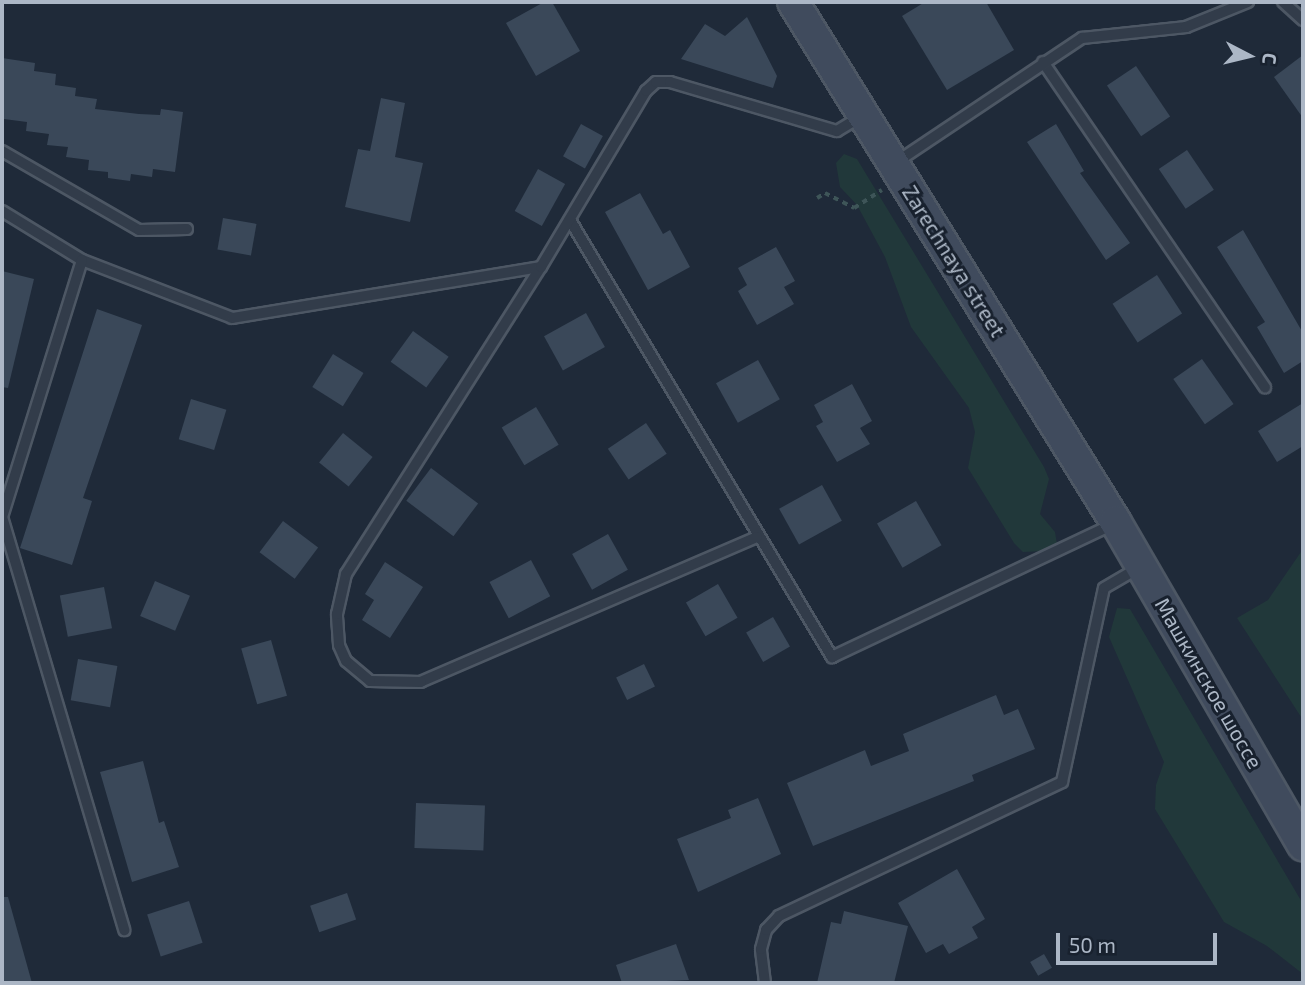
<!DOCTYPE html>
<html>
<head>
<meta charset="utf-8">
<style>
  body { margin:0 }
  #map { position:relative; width:1305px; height:985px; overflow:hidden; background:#1f2a39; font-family:"Exo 2",sans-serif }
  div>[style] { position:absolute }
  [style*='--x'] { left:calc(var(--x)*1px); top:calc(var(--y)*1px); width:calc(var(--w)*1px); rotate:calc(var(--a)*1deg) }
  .green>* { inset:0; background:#21383a }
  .building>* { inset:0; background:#3a4859; transform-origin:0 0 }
  .path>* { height:3.5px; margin-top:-1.75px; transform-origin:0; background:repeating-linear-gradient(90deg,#3e5558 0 5px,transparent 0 10px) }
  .roads { filter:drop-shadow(2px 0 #4d5764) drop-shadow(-2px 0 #4d5764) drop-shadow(0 2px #4d5764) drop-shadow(0 -2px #4d5764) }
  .lane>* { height:10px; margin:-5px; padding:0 5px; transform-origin:5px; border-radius:5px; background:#323c4a }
  .secondary>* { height:30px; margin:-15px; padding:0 15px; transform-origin:15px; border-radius:15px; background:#404b5d }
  span { translate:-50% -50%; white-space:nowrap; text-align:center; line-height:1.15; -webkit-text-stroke:6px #18212e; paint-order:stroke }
  .street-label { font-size:21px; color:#acb7c6 }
  .frame { position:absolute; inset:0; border:4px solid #acb7c6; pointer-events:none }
  .north { position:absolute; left:1214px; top:21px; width:70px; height:70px; -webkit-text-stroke:5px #18212e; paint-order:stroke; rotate:97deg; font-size:19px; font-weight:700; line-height:28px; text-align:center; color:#acb7c6 }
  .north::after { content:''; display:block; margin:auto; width:24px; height:32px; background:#acb7c6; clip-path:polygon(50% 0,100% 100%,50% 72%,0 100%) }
  .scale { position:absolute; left:1056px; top:933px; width:161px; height:32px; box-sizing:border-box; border:4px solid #acb7c6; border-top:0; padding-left:9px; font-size:21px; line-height:24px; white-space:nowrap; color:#acb7c6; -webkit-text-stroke:5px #18212e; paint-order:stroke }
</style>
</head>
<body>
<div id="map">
  <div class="green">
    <div style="clip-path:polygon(844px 154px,857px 159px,1044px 467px,1049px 479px,1040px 514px,1055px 532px,1057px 544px,1047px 551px,1023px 552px,1014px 543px,968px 468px,975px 432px,969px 408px,911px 327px,885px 257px,857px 205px,840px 187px,836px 163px)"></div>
    <div style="clip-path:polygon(1303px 549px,1303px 720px,1237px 618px,1268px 600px)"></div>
    <div style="clip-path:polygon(1117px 608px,1130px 609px,1303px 904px,1303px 974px,1267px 946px,1224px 922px,1155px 809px,1156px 785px,1164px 762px,1109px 637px)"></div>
  </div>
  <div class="building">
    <div style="clip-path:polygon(544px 2px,552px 2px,580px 51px,536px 76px,506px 23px)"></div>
    <div style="clip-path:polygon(925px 2px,986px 2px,1014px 50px,947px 90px,902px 16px)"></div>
    <div style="clip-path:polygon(747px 17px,777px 76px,773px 88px,681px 59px,705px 24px,725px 36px)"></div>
    <div style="clip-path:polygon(1303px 55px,1303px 118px,1274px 77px)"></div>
    <div style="clip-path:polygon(2px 58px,35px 63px,34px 71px,56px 74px,55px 85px,76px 88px,75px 96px,97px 99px,95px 109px,139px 114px,160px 115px,161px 109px,183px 112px,175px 172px,153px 169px,152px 177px,131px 174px,130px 181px,108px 178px,108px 172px,88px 170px,89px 160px,66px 157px,68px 147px,47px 145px,49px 134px,26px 131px,27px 122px,4px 119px)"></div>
    <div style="left:1136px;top:66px;width:61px;height:35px;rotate:56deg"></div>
    <div style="clip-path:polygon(381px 98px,405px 103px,395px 157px,423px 163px,410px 222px,345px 207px,358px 149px,370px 151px)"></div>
    <div style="left:581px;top:124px;width:25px;height:37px;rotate:29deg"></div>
    <div style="clip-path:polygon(1056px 124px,1084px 171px,1080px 173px,1130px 243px,1106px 260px,1027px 142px)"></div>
    <div style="left:1187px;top:150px;width:48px;height:34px;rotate:56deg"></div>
    <div style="left:538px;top:169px;width:31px;height:48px;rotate:29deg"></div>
    <div style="clip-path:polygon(640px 193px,663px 234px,670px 230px,690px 267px,648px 290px,605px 212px)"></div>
    <div style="left:223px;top:218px;width:34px;height:32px;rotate:10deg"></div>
    <div style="clip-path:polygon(1243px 230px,1303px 333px,1303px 361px,1284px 373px,1257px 327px,1265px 322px,1217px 247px)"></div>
    <div style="clip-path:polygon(776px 247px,795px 281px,784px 287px,794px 304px,757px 325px,738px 291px,747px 285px,738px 268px)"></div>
    <div style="clip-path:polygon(2px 271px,34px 279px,8px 388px,2px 387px)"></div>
    <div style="left:1157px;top:275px;width:46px;height:53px;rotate:57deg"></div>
    <div style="clip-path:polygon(97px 309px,142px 325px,83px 498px,92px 501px,72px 565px,20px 548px)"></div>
    <div style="left:586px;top:313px;width:39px;height:48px;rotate:61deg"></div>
    <div style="left:413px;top:331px;width:44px;height:38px;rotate:36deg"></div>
    <div style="left:333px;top:354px;width:36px;height:39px;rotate:32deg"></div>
    <div style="left:1202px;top:359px;width:55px;height:35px;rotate:55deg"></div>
    <div style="left:758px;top:360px;width:45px;height:48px;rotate:61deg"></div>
    <div style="clip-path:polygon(852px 384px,872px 421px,860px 428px,870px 444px,837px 462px,816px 426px,823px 422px,814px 405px)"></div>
    <div style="left:191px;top:399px;width:37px;height:42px;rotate:17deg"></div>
    <div style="clip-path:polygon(1303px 403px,1303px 446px,1277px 462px,1258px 431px)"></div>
    <div style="left:536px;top:407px;width:44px;height:40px;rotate:59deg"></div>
    <div style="left:646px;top:423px;width:37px;height:46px;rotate:56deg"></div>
    <div style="left:343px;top:433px;width:38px;height:38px;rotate:39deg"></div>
    <div style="left:431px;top:468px;width:59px;height:41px;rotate:37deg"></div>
    <div style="left:822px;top:485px;width:41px;height:49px;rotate:61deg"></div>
    <div style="left:916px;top:501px;width:51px;height:45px;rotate:60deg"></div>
    <div style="left:283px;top:521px;width:44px;height:39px;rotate:37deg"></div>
    <div style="left:608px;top:534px;width:41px;height:41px;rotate:61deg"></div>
    <div style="left:531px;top:560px;width:41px;height:47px;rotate:62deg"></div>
    <div style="clip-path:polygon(385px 562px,423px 587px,390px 638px,362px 620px,374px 600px,365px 594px)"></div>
    <div style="left:155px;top:581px;width:38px;height:38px;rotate:23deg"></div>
    <div style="left:718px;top:584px;width:39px;height:37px;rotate:60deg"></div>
    <div style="left:104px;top:587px;width:42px;height:45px;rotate:79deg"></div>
    <div style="left:773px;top:617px;width:34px;height:31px;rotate:60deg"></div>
    <div style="left:271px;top:640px;width:58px;height:31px;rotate:74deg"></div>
    <div style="left:78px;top:659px;width:40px;height:42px;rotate:10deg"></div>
    <div style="left:644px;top:664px;width:25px;height:31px;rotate:64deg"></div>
    <div style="clip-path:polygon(996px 695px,1004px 715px,1018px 709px,1035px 749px,972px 775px,974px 781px,813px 846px,787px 783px,865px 750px,871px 766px,909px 751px,903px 734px)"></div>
    <div style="clip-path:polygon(143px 761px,159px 823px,164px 821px,179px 867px,132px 882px,100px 772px)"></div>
    <div style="clip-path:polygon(758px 798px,781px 854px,698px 892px,677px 839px,731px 818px,728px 810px)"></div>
    <div style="left:416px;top:803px;width:69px;height:45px;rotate:2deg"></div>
    <div style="clip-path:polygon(957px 869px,985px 919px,972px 927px,978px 938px,949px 954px,943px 944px,926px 953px,898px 903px)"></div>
    <div style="left:347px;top:893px;width:28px;height:39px;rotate:71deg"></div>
    <div style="clip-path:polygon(2px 897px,8px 897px,32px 983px,2px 983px)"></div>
    <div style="left:189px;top:901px;width:44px;height:44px;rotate:72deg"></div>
    <div style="clip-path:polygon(844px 911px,908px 926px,894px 983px,817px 983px,831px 922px,841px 924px)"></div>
    <div style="clip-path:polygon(676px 944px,689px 980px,622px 983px,616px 965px)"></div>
    <div style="left:1044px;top:954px;width:16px;height:16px;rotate:60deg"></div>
  </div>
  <div class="path">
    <div style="--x:817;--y:198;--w:9;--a:-32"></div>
    <div style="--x:825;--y:193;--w:33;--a:27"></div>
    <div style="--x:854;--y:208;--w:33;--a:-33"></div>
  </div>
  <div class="roads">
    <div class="lane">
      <div style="--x:1283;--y:2;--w:27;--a:42"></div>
      <div style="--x:1043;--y:62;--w:394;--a:55.7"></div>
      <div style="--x:2;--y:151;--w:158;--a:30"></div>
      <div style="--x:139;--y:230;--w:48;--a:-1.2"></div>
      <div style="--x:895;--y:163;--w:225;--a:-33.8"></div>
      <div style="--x:1082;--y:38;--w:105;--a:-6"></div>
      <div style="--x:1186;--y:27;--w:67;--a:-22"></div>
      <div style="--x:2;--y:211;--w:94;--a:31.5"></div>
      <div style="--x:82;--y:260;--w:161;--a:21.1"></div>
      <div style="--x:232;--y:318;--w:313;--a:-9.4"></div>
      <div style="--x:570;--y:220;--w:510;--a:59.06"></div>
      <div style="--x:832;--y:657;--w:314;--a:-25.3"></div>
      <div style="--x:2;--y:517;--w:431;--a:73.5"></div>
      <div style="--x:2;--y:517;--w:269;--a:-72.7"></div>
      <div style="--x:757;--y:537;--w:366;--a:156.7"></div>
      <div style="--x:421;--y:682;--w:51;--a:-178.9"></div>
      <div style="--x:370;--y:681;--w:31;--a:-140"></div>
      <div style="--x:346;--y:661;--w:17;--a:-114"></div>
      <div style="--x:339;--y:645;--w:31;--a:-94"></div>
      <div style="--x:337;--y:614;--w:41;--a:-77.3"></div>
      <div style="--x:346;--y:574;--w:364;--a:-57.6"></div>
      <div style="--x:541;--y:267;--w:205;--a:-59.2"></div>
      <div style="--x:646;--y:91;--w:13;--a:-42"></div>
      <div style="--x:656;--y:82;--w:14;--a:0"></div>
      <div style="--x:670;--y:82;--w:174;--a:16.4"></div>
      <div style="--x:837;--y:131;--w:29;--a:-31"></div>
      <div style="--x:765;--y:983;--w:34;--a:-97"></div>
      <div style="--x:761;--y:949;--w:20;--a:-75"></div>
      <div style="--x:766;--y:930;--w:19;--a:-47"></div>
      <div style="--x:779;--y:916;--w:313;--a:-25.3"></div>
      <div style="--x:1062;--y:782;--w:198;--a:-77.8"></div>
      <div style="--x:1104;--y:588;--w:42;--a:-30.3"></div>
    </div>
    <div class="secondary">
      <div style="--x:793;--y:2;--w:611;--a:58.18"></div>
      <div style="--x:1115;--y:521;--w:375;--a:59.9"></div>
    </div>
  </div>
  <div class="street-label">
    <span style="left:954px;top:261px;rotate:58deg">Zarechnaya street</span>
    <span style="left:1209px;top:683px;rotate:60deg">Машкинское шоссе</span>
  </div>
  <div class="frame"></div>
  <div class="north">С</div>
  <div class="scale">50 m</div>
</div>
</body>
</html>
